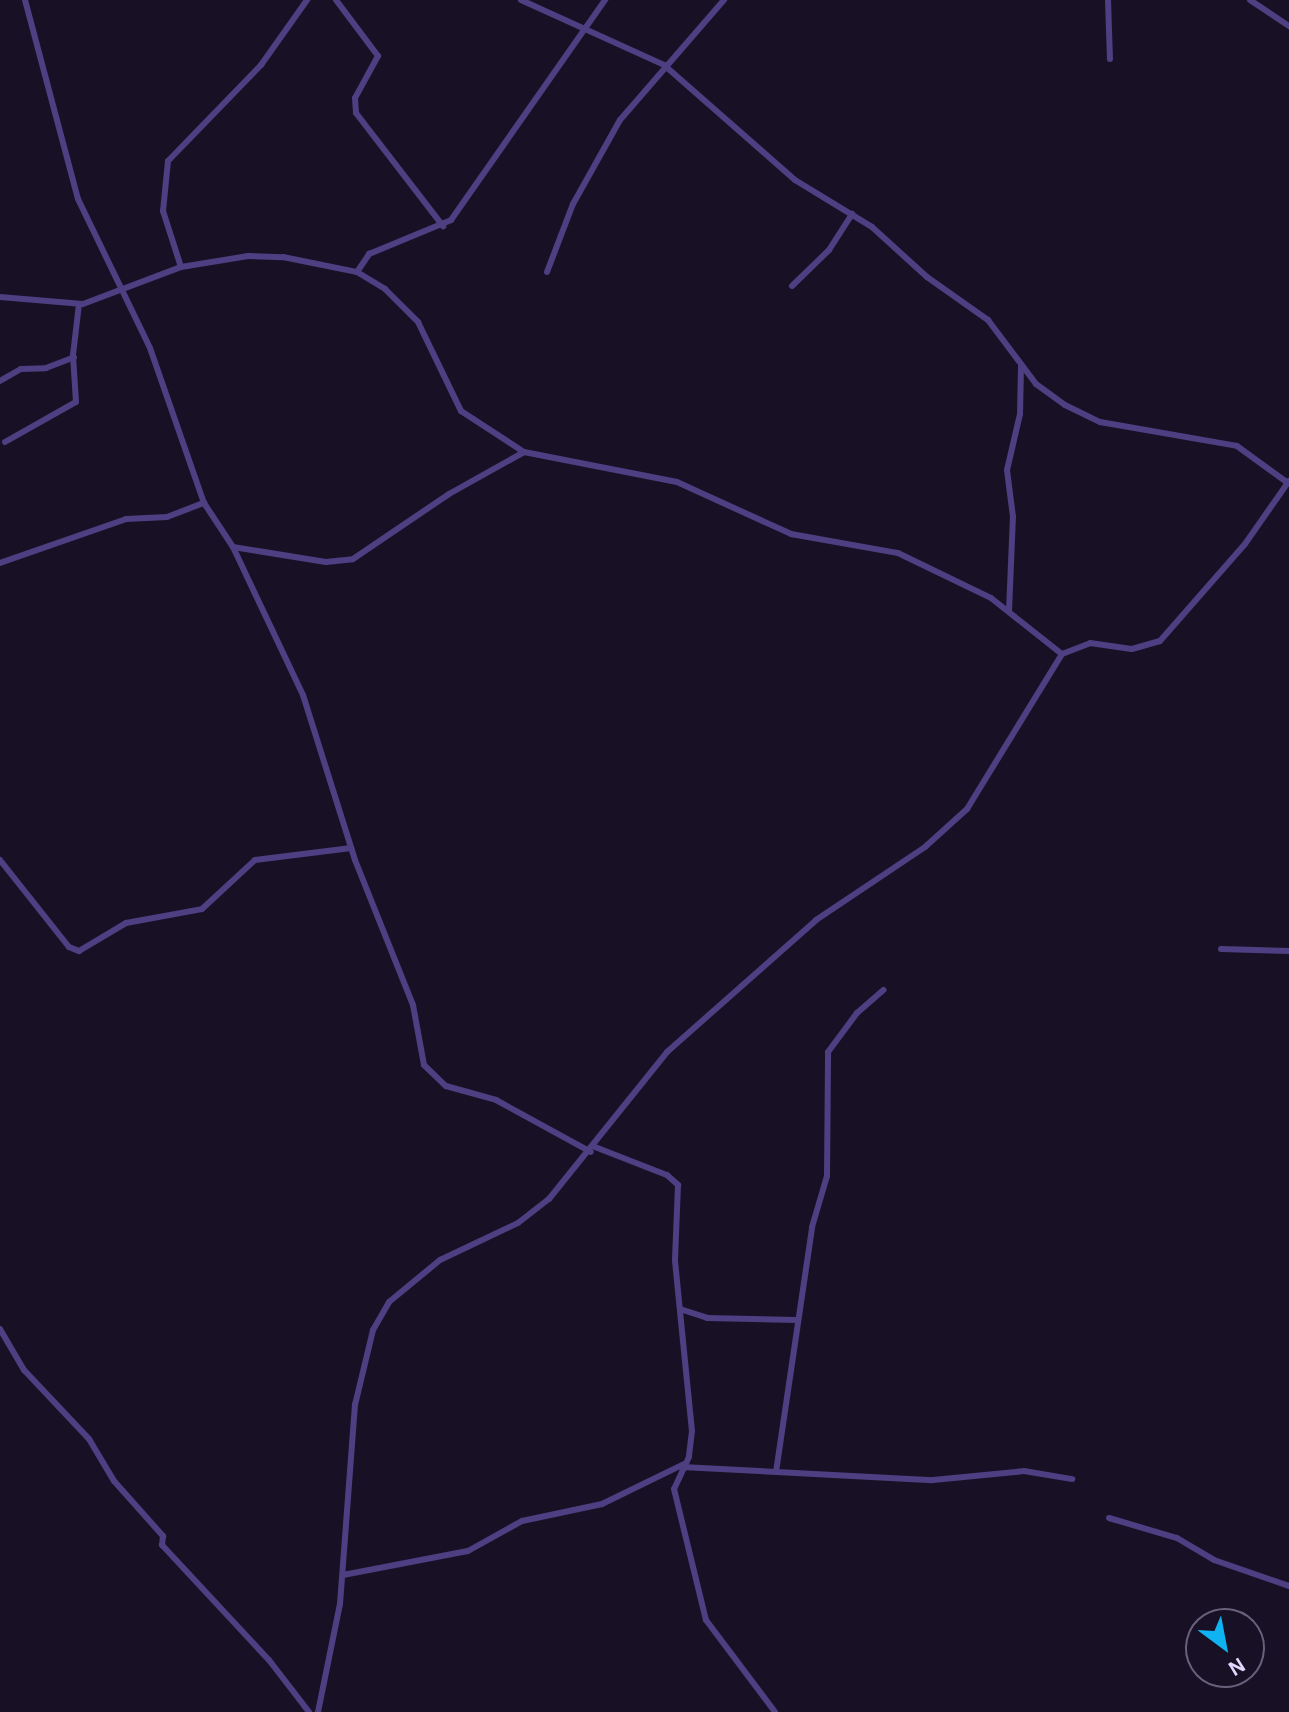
<!DOCTYPE html>
<html>
<head>
<meta charset="utf-8">
<style>
  body { margin:0 }
  #map { position:relative; width:1289px; height:1712px; overflow:hidden; background:#181126; font-family:"Alegreya Sans",sans-serif }
  div>[style] { position:absolute }
  [style*='--x'] { left:calc(var(--x)*1px); top:calc(var(--y)*1px); width:calc(var(--w)*1px); rotate:calc(var(--a)*1deg) }
  .minor>* { height:6px; margin:-3px; padding:0 3px; transform-origin:3px; border-radius:3px; background:#4d3f82 }
  span { translate:-50% -50%; white-space:nowrap; text-align:center; line-height:1.15; -webkit-text-stroke:7px #181126; paint-order:stroke }
  .north { position:absolute; left:1185px; top:1608px; width:80px; height:80px; box-sizing:border-box; background:#181126; border:2px solid #69617c; border-radius:50%; rotate:148deg; font-size:22px; font-weight:700; line-height:32px; text-align:center; color:#e2d8fd }
  .north::after { content:''; display:block; margin:auto; width:28px; height:36px; background:#10b3f1; clip-path:polygon(50% 0,100% 100%,50% 72%,0 100%) }
</style>
</head>
<body>
<div id="map">
  <div class="minor">
    <div style="--x:25;--y:0;--w:206;--a:75.1"></div>
    <div style="--x:78;--y:199;--w:165;--a:64.2"></div>
    <div style="--x:150;--y:348;--w:164;--a:70.8"></div>
    <div style="--x:204;--y:503;--w:53;--a:56.6"></div>
    <div style="--x:233;--y:547;--w:164;--a:64.7"></div>
    <div style="--x:303;--y:695;--w:173;--a:72.5"></div>
    <div style="--x:355;--y:860;--w:156;--a:68.2"></div>
    <div style="--x:413;--y:1005;--w:61;--a:79.6"></div>
    <div style="--x:424;--y:1065;--w:30;--a:44"></div>
    <div style="--x:446;--y:1086;--w:52;--a:15.6"></div>
    <div style="--x:496;--y:1100;--w:108;--a:28.7"></div>
    <div style="--x:336;--y:0;--w:70;--a:53.1"></div>
    <div style="--x:378;--y:56;--w:48;--a:118.7"></div>
    <div style="--x:355;--y:98;--w:15;--a:86"></div>
    <div style="--x:356;--y:113;--w:143;--a:52.4"></div>
    <div style="--x:521;--y:0;--w:157;--a:24.4"></div>
    <div style="--x:664;--y:65;--w:174;--a:41.3"></div>
    <div style="--x:795;--y:180;--w:90;--a:31.4"></div>
    <div style="--x:872;--y:227;--w:74;--a:42.3"></div>
    <div style="--x:927;--y:277;--w:75;--a:35.2"></div>
    <div style="--x:988;--y:320;--w:80;--a:53.1"></div>
    <div style="--x:1036;--y:384;--w:36;--a:36"></div>
    <div style="--x:1065;--y:405;--w:39;--a:26"></div>
    <div style="--x:1100;--y:422;--w:139;--a:9.9"></div>
    <div style="--x:1237;--y:446;--w:63;--a:36"></div>
    <div style="--x:1108;--y:0;--w:59;--a:88.1"></div>
    <div style="--x:1250;--y:0;--w:47;--a:33.7"></div>
    <div style="--x:181;--y:267;--w:59;--a:-107.8"></div>
    <div style="--x:163;--y:211;--w:50;--a:-84.3"></div>
    <div style="--x:168;--y:161;--w:134;--a:-45.9"></div>
    <div style="--x:261;--y:65;--w:80;--a:-54.7"></div>
    <div style="--x:357;--y:272;--w:22;--a:-56"></div>
    <div style="--x:369;--y:254;--w:89;--a:-22.5"></div>
    <div style="--x:451;--y:220;--w:269;--a:-55"></div>
    <div style="--x:547;--y:272;--w:73;--a:-69.1"></div>
    <div style="--x:573;--y:204;--w:96;--a:-60.8"></div>
    <div style="--x:620;--y:120;--w:159;--a:-49.1"></div>
    <div style="--x:792;--y:286;--w:52;--a:-44.2"></div>
    <div style="--x:829;--y:250;--w:43;--a:-57.4"></div>
    <div style="--x:0;--y:297;--w:83;--a:4.8"></div>
    <div style="--x:83;--y:304;--w:105;--a:-20.7"></div>
    <div style="--x:181;--y:267;--w:68;--a:-9.3"></div>
    <div style="--x:248;--y:256;--w:35;--a:2"></div>
    <div style="--x:283;--y:257;--w:76;--a:11.5"></div>
    <div style="--x:357;--y:272;--w:33;--a:31"></div>
    <div style="--x:385;--y:289;--w:47;--a:45"></div>
    <div style="--x:418;--y:322;--w:99;--a:64.2"></div>
    <div style="--x:461;--y:411;--w:75;--a:33.1"></div>
    <div style="--x:524;--y:452;--w:156;--a:11.1"></div>
    <div style="--x:677;--y:482;--w:125;--a:24.5"></div>
    <div style="--x:791;--y:534;--w:109;--a:10.1"></div>
    <div style="--x:898;--y:553;--w:103;--a:25.8"></div>
    <div style="--x:991;--y:598;--w:90;--a:38.3"></div>
    <div style="--x:0;--y:381;--w:24;--a:-30"></div>
    <div style="--x:21;--y:369;--w:25;--a:-2"></div>
    <div style="--x:46;--y:368;--w:30;--a:-21"></div>
    <div style="--x:5;--y:442;--w:81;--a:-29.4"></div>
    <div style="--x:76;--y:402;--w:47;--a:-93.7"></div>
    <div style="--x:73;--y:355;--w:51;--a:-83.3"></div>
    <div style="--x:233;--y:547;--w:94;--a:9.2"></div>
    <div style="--x:326;--y:562;--w:27;--a:-6"></div>
    <div style="--x:353;--y:559;--w:116;--a:-34.1"></div>
    <div style="--x:449;--y:494;--w:86;--a:-29.2"></div>
    <div style="--x:0;--y:563;--w:133;--a:-19.2"></div>
    <div style="--x:126;--y:519;--w:41;--a:-2.8"></div>
    <div style="--x:167;--y:517;--w:40;--a:-21"></div>
    <div style="--x:1009;--y:611;--w:94;--a:-87.6"></div>
    <div style="--x:1013;--y:517;--w:47;--a:-97.3"></div>
    <div style="--x:1007;--y:470;--w:57;--a:-76.9"></div>
    <div style="--x:1020;--y:414;--w:47;--a:-88.8"></div>
    <div style="--x:0;--y:860;--w:111;--a:51.6"></div>
    <div style="--x:69;--y:947;--w:11;--a:22"></div>
    <div style="--x:79;--y:951;--w:55;--a:-30.8"></div>
    <div style="--x:126;--y:923;--w:77;--a:-10.4"></div>
    <div style="--x:202;--y:909;--w:72;--a:-42.8"></div>
    <div style="--x:255;--y:860;--w:97;--a:-7.1"></div>
    <div style="--x:1221;--y:949;--w:68;--a:1.7"></div>
    <div style="--x:595;--y:1147;--w:77;--a:21.3"></div>
    <div style="--x:667;--y:1175;--w:15;--a:42"></div>
    <div style="--x:678;--y:1185;--w:76;--a:92.3"></div>
    <div style="--x:675;--y:1261;--w:171;--a:84.3"></div>
    <div style="--x:692;--y:1431;--w:26;--a:97"></div>
    <div style="--x:689;--y:1457;--w:35;--a:115"></div>
    <div style="--x:674;--y:1489;--w:135;--a:76.3"></div>
    <div style="--x:706;--y:1620;--w:115;--a:53.1"></div>
    <div style="--x:680;--y:1309;--w:28;--a:18"></div>
    <div style="--x:707;--y:1318;--w:89;--a:1.3"></div>
    <div style="--x:0;--y:1329;--w:48;--a:59.7"></div>
    <div style="--x:24;--y:1370;--w:95;--a:46.7"></div>
    <div style="--x:89;--y:1439;--w:49;--a:59.2"></div>
    <div style="--x:114;--y:1481;--w:74;--a:48.3"></div>
    <div style="--x:163;--y:1536;--w:9;--a:96"></div>
    <div style="--x:162;--y:1545;--w:157;--a:47.1"></div>
    <div style="--x:269;--y:1660;--w:66;--a:52.4"></div>
    <div style="--x:682;--y:1467;--w:251;--a:3"></div>
    <div style="--x:933;--y:1480;--w:91;--a:-5.6"></div>
    <div style="--x:1024;--y:1471;--w:49;--a:9.5"></div>
    <div style="--x:776;--y:1472;--w:248;--a:-81.6"></div>
    <div style="--x:812;--y:1227;--w:53;--a:-73.6"></div>
    <div style="--x:827;--y:1176;--w:124;--a:-89.5"></div>
    <div style="--x:828;--y:1052;--w:49;--a:-53.4"></div>
    <div style="--x:857;--y:1013;--w:35;--a:-41"></div>
    <div style="--x:1109;--y:1518;--w:71;--a:16.4"></div>
    <div style="--x:1177;--y:1538;--w:43;--a:30.7"></div>
    <div style="--x:1214;--y:1560;--w:79;--a:19.1"></div>
    <div style="--x:343;--y:1575;--w:127;--a:-10.9"></div>
    <div style="--x:468;--y:1551;--w:62;--a:-29.1"></div>
    <div style="--x:522;--y:1521;--w:82;--a:-12"></div>
    <div style="--x:602;--y:1504;--w:91;--a:-26"></div>
    <div style="--x:318;--y:1712;--w:110;--a:-78.5"></div>
    <div style="--x:340;--y:1604;--w:200;--a:-85.7"></div>
    <div style="--x:355;--y:1405;--w:77;--a:-76.5"></div>
    <div style="--x:373;--y:1330;--w:32;--a:-60"></div>
    <div style="--x:389;--y:1302;--w:66;--a:-39.5"></div>
    <div style="--x:440;--y:1260;--w:86;--a:-25.4"></div>
    <div style="--x:518;--y:1223;--w:39;--a:-38"></div>
    <div style="--x:549;--y:1199;--w:189;--a:-51.2"></div>
    <div style="--x:667;--y:1052;--w:199;--a:-41.5"></div>
    <div style="--x:816;--y:920;--w:131;--a:-33.8"></div>
    <div style="--x:925;--y:847;--w:57;--a:-42.1"></div>
    <div style="--x:967;--y:809;--w:182;--a:-58.5"></div>
    <div style="--x:1062;--y:654;--w:30;--a:-21"></div>
    <div style="--x:1090;--y:643;--w:42;--a:8.1"></div>
    <div style="--x:1132;--y:649;--w:29;--a:-16"></div>
    <div style="--x:1160;--y:641;--w:129;--a:-48.8"></div>
    <div style="--x:1245;--y:544;--w:77;--a:-55.1"></div>
  </div>
  <div class="north">N</div>
</div>
</body>
</html>
